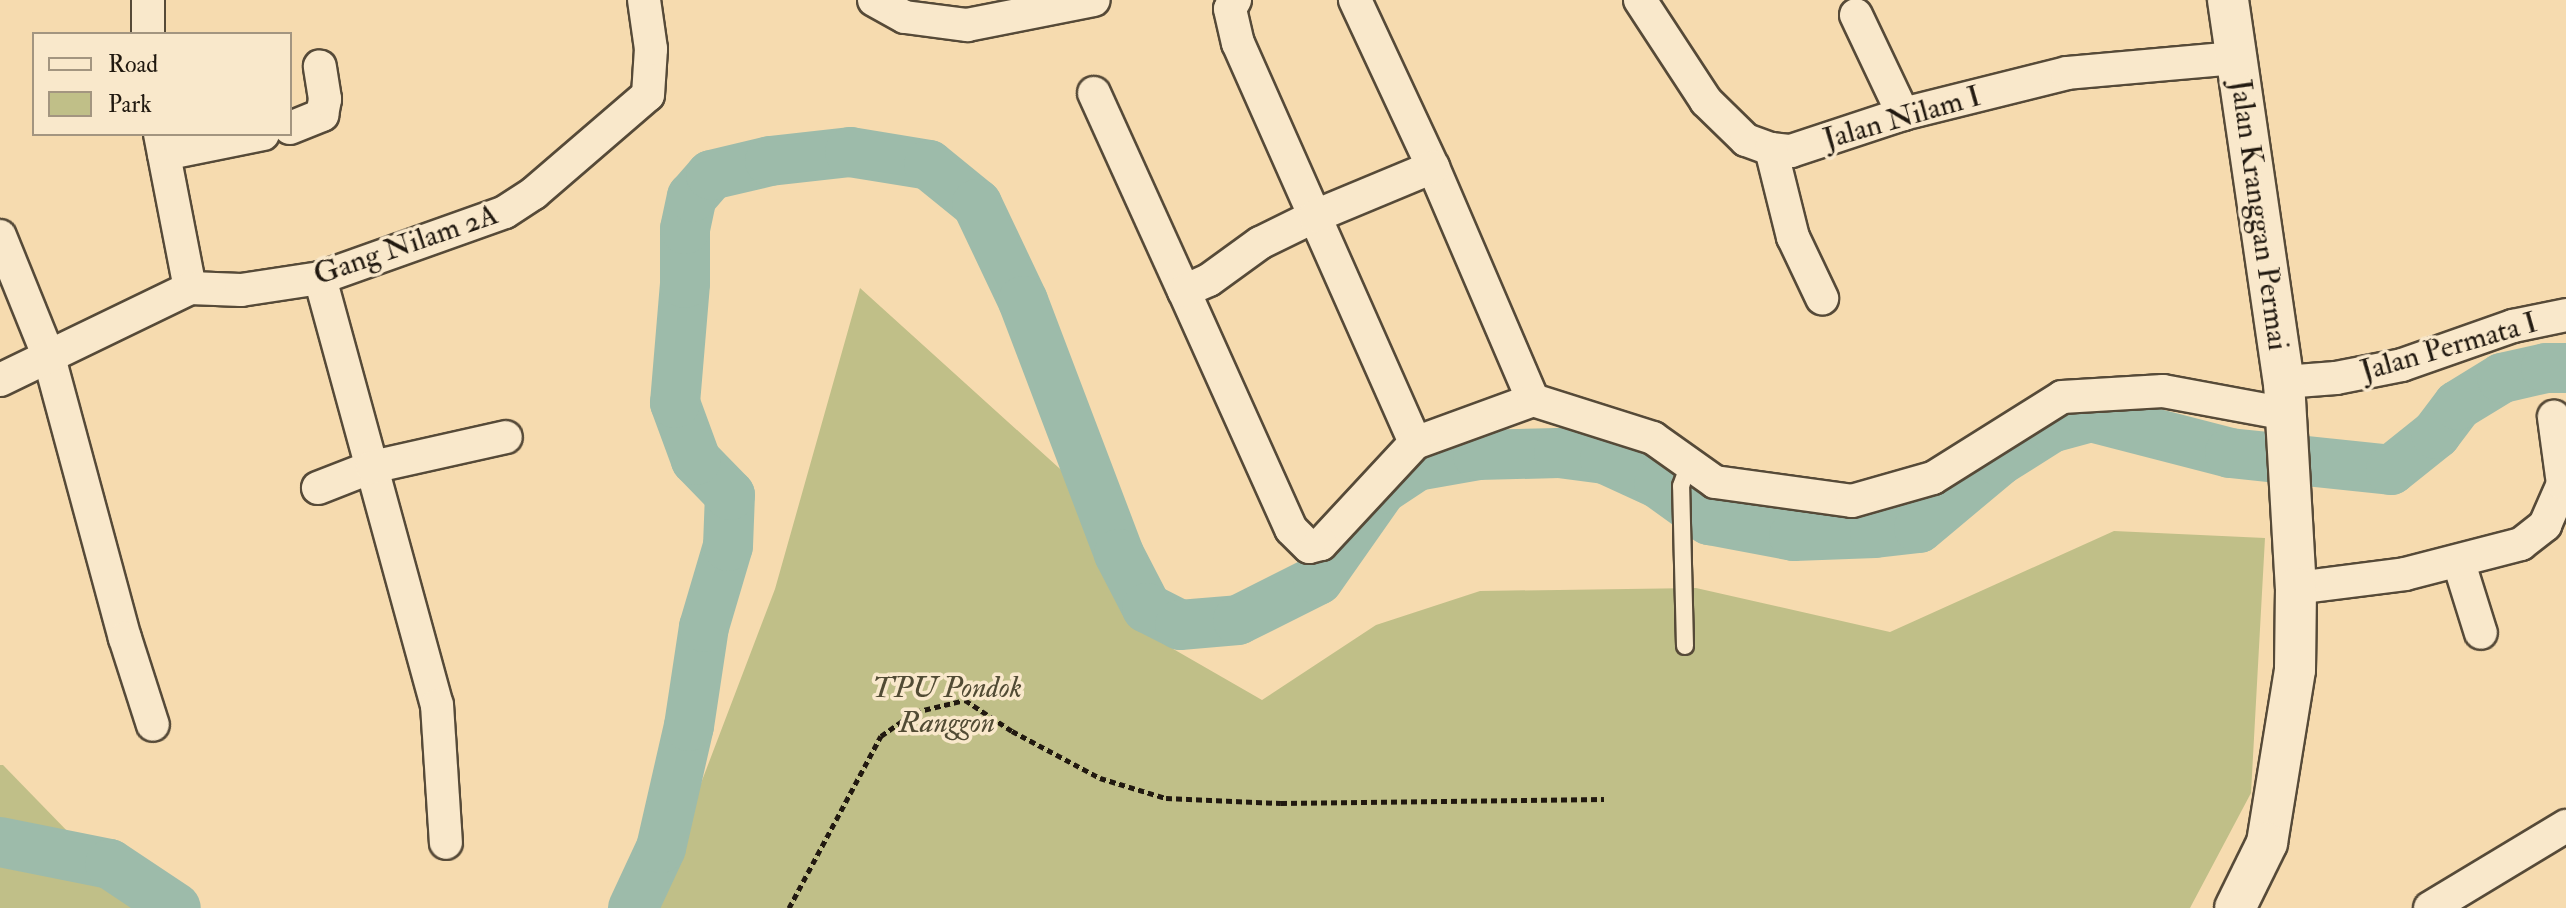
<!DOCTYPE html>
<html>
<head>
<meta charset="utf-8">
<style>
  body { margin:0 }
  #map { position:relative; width:2566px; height:908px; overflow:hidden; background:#f6dbaf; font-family:"IM FELL Double Pica",serif }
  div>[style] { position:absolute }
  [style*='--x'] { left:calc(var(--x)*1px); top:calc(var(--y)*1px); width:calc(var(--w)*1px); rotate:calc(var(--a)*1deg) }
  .green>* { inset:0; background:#c0bf88 }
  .river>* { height:50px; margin:-25px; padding:0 25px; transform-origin:25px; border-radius:25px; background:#9dbbaa }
  .path>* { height:5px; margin-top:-2.5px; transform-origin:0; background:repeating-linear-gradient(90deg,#211910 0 6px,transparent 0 10px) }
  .roads { filter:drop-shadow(2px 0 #564a38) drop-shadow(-2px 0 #564a38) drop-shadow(0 2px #564a38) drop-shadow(0 -2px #564a38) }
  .service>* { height:16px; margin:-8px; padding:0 8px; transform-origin:8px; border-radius:8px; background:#f9e8cb }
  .minor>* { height:32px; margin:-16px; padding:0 16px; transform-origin:16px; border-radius:16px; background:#f9e8cb }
  .tertiary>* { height:40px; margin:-20px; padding:0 20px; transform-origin:20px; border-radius:20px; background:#f9e8cb }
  span { translate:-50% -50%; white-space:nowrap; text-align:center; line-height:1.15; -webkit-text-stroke:7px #f9e8cb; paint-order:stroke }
  .street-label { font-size:30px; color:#211910 }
  .park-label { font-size:30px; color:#514b34; font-style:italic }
  .legend { position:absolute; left:32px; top:32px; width:260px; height:104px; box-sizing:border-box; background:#f9e8cb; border:2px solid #a39580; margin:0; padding:10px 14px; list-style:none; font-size:24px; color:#211910 }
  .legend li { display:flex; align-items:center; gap:16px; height:40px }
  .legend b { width:40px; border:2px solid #a39580 }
</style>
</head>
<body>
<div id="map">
  <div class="green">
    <div style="clip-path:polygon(860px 288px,1069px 477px,1135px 627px,1262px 700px,1376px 625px,1480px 591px,1696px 588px,1890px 632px,2114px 531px,2265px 538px,2251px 793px,2190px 908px,658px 908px,682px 833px,775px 589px)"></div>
    <div style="clip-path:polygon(0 765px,3px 765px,142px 908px,0 908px)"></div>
  </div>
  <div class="river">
    <div style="--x:0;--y:842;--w:112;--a:11.3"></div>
    <div style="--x:110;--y:864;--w:79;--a:33.7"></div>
    <div style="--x:633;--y:908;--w:66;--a:-65"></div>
    <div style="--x:661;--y:848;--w:125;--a:-77.1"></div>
    <div style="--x:689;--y:726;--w:100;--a:-81.4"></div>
    <div style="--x:704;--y:627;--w:84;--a:-73.5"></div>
    <div style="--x:728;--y:546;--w:51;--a:-87.8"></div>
    <div style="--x:730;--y:495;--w:49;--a:-134.2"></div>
    <div style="--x:696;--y:460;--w:61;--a:-110.2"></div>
    <div style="--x:675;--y:403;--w:120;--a:-85.2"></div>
    <div style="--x:685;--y:283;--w:54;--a:-90"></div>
    <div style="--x:685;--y:229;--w:33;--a:-78"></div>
    <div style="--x:692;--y:197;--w:29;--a:-49"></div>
    <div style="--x:711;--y:175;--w:61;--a:-13.3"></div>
    <div style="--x:770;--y:161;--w:81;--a:-6.4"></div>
    <div style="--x:850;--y:152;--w:80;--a:9.3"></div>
    <div style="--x:929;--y:165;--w:62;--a:39.1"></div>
    <div style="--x:977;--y:204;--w:107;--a:64.6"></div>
    <div style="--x:1023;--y:301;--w:271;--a:69.2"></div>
    <div style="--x:1119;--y:554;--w:61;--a:62.6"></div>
    <div style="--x:1147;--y:608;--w:37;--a:27"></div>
    <div style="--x:1180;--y:625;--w:58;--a:-4.9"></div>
    <div style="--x:1238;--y:620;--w:89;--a:-26.6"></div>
    <div style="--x:1318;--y:580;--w:111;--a:-54.9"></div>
    <div style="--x:1382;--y:489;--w:42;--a:-33.3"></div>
    <div style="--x:1417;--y:466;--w:62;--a:-10.2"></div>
    <div style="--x:1478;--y:455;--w:81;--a:-1.4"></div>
    <div style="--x:1559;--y:453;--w:46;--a:7.4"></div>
    <div style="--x:1605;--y:459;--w:60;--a:24.8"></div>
    <div style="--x:1659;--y:484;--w:62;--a:35.8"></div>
    <div style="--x:1709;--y:520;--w:86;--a:10.7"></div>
    <div style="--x:1794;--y:536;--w:81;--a:-2.1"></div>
    <div style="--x:1875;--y:533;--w:44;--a:-6.5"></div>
    <div style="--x:1919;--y:528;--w:104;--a:-39.9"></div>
    <div style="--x:1999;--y:461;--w:62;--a:-32.4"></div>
    <div style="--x:2051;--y:428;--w:41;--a:-15.4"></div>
    <div style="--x:2091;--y:417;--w:144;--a:14.5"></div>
    <div style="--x:2230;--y:453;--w:162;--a:6"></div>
    <div style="--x:2391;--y:470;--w:58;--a:-38.7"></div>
    <div style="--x:2436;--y:434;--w:36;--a:-53"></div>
    <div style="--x:2458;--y:405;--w:52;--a:-31.5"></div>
    <div style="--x:2502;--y:378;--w:45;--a:-12.8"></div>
    <div style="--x:2546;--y:368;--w:20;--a:0"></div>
  </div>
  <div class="path">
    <div style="--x:789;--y:908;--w:195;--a:-61.9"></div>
    <div style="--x:881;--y:736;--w:42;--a:-35.2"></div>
    <div style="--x:915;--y:712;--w:51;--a:-13.5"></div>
    <div style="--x:965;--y:700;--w:56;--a:33.4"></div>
    <div style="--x:1012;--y:731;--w:100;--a:28.1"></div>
    <div style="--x:1100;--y:778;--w:69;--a:16.9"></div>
    <div style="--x:1166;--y:798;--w:115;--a:2.5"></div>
    <div style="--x:1281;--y:803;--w:323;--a:-0.7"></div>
  </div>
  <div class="roads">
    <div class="service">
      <div style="--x:1685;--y:646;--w:160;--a:-91.4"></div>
      <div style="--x:1681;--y:486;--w:27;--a:-70"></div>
    </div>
    <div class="minor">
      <div style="--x:874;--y:0;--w:35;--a:29"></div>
      <div style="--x:905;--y:17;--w:63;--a:7.4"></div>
      <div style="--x:967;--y:25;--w:129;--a:-11.1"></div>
      <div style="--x:1235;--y:0;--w:10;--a:119"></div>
      <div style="--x:1230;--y:9;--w:35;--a:77"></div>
      <div style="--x:1238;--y:43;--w:437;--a:66.1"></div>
      <div style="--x:1415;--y:443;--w:126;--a:-20"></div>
      <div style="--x:1355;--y:0;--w:184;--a:65"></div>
      <div style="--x:1433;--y:167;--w:254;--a:66.8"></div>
      <div style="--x:1533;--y:400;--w:126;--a:17.6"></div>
      <div style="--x:1653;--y:438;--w:76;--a:35.4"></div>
      <div style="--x:1715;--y:482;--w:138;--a:7.9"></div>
      <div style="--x:1852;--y:501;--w:84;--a:-15.9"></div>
      <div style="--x:1933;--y:478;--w:152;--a:-32.1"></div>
      <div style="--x:2062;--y:397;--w:101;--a:-3.4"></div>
      <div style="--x:2163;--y:391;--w:126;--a:10.5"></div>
      <div style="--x:1640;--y:0;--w:121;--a:56.8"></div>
      <div style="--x:1706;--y:101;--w:56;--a:44.3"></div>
      <div style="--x:1746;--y:140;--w:27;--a:20"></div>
      <div style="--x:1771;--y:149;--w:20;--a:6"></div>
      <div style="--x:1791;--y:151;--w:118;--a:-18.3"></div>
      <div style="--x:1903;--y:114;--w:169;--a:-14"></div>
      <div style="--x:2067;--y:73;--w:170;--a:-5.1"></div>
      <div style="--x:1856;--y:15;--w:110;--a:64.6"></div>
      <div style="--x:148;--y:34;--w:34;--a:-90"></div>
      <div style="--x:1094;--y:93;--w:217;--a:65.6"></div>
      <div style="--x:290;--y:128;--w:35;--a:-22"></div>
      <div style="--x:322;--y:115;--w:16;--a:-79"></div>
      <div style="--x:325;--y:99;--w:33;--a:-99"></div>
      <div style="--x:160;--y:134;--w:157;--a:79"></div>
      <div style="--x:1771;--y:149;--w:91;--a:76"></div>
      <div style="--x:1793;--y:237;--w:68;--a:64.6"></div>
      <div style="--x:164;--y:154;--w:101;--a:-11.4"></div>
      <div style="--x:0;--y:236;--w:131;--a:68"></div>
      <div style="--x:49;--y:357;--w:291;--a:74.9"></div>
      <div style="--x:125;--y:638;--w:91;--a:72.2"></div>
      <div style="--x:320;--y:278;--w:443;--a:74.7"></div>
      <div style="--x:437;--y:705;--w:138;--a:86.3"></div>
      <div style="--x:0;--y:380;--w:211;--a:-25.8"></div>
      <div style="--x:190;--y:288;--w:51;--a:2.2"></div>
      <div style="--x:241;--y:290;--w:80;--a:-8.6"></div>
      <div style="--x:320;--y:278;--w:196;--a:-19.6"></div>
      <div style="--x:505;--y:212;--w:35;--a:-33"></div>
      <div style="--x:534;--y:193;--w:150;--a:-40.7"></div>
      <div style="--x:648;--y:95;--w:46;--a:-86.3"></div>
      <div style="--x:651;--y:49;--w:49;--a:-98.1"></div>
      <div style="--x:2284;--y:382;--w:52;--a:-4.4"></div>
      <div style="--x:2336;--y:378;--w:67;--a:-11.1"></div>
      <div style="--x:2402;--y:365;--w:118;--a:-19.4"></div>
      <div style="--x:2513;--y:326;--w:54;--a:-11.7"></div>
      <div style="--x:1415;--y:443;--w:138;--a:132.9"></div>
      <div style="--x:1321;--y:544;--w:12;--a:166"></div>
      <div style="--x:1309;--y:547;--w:25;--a:-135"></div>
      <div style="--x:1291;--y:529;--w:261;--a:-114.2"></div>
      <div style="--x:1184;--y:291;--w:27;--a:-24"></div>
      <div style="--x:1209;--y:280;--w:63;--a:-36"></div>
      <div style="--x:1260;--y:243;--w:61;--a:-26.1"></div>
      <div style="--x:1315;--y:216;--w:128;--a:-22.6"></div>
      <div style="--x:318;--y:488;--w:58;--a:-21.3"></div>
      <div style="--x:372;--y:467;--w:137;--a:-12.6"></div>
      <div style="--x:2459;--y:563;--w:73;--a:72.6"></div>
      <div style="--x:2296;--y:588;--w:110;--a:-7.3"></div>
      <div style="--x:2405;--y:574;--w:120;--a:-14.5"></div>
      <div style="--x:2521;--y:544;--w:31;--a:-38"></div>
      <div style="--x:2545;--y:525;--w:45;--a:-66.3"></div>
      <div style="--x:2563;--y:484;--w:68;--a:-97.7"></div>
      <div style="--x:2430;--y:908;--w:159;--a:-31.1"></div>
    </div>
    <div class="tertiary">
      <div style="--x:2228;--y:0;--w:386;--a:81.7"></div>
      <div style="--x:2284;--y:382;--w:206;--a:86.7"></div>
      <div style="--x:2296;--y:588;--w:82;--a:90.7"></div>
      <div style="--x:2295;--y:670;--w:175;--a:99.2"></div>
      <div style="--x:2267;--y:843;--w:72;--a:116.2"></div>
    </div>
  </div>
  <div class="street-label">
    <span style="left:1902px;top:118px;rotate:-16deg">Jalan Nilam I</span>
    <span style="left:2259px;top:215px;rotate:82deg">Jalan Kranggan Permai</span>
    <span style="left:406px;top:245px;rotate:-19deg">Gang Nilam 2A</span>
    <span style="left:2449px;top:347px;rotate:-16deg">Jalan Permata I</span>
  </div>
  <div class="park-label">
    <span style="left:947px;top:705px">TPU Pondok<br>Ranggon</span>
  </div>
  <ul class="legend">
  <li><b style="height:10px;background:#f9e8cb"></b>Road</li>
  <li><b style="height:22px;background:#c0bf88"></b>Park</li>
  </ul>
</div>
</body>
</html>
